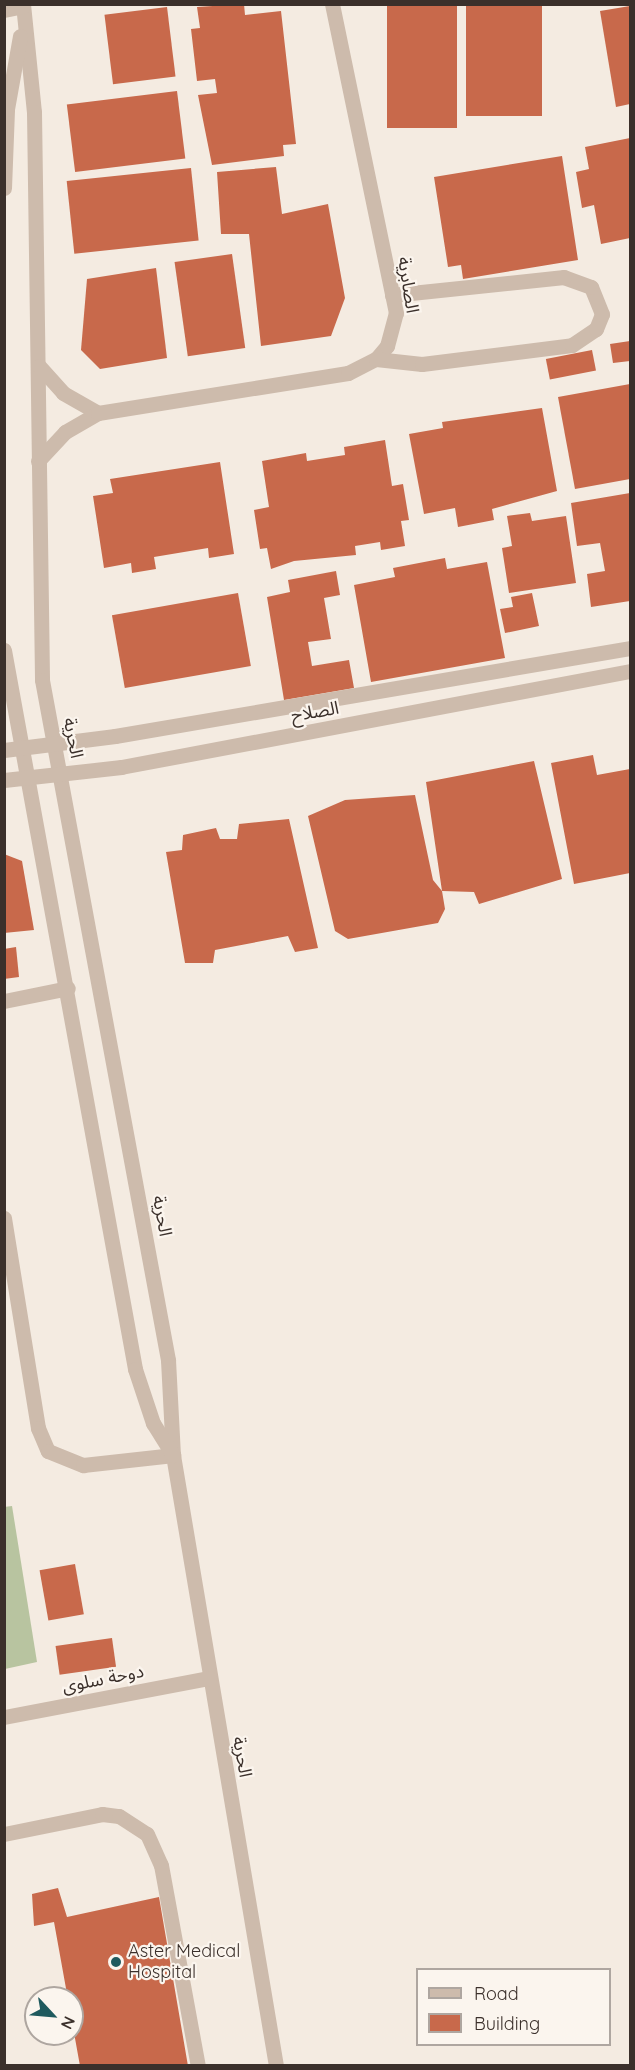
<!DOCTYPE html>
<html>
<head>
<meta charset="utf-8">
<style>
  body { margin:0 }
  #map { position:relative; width:635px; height:2070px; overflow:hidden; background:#f4ebe1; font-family:Quicksand,"Noto Sans Arabic",sans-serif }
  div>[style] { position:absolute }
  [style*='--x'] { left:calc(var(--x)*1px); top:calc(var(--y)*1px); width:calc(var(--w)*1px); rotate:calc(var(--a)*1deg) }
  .green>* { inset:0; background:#b8c4a0 }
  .building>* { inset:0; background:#c8694b; transform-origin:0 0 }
  .service>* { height:15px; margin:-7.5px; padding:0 7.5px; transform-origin:7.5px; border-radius:7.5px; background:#cdbbac }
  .minor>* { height:15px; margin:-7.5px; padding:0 7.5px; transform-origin:7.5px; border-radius:7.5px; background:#cdbbac }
  .dots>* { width:16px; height:16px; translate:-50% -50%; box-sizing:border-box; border:3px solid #fbf5ee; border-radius:50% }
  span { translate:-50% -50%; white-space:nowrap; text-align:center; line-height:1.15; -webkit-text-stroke:4.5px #fbf5ee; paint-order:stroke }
  .street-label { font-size:18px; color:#3b302b }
  .poi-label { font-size:18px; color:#3b302b }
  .left { translate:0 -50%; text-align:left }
  .frame { position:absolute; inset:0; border:6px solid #3b302b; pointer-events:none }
  .legend { position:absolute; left:416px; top:1968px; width:195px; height:78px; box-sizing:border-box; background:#fbf5ee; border:2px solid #aea6a0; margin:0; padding:8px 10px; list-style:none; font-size:18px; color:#3b302b }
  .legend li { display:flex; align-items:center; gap:12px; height:30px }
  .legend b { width:30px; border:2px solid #aea6a0 }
  .north { position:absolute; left:24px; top:1986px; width:60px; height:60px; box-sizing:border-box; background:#fbf5ee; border:2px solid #aea6a0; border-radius:50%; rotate:116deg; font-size:16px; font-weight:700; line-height:24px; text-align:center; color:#3b302b }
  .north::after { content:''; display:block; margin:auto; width:21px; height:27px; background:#1f5a5e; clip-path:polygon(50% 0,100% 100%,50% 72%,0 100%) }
</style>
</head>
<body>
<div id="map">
  <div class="green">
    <div style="clip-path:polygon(12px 1506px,37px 1662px,5px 1669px,4px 1507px)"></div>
  </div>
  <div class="building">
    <div style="clip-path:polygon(244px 4px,245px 15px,281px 11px,296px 144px,283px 145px,284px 156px,212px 165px,198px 95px,217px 93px,215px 79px,197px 81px,191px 29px,200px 28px,197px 7px)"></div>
    <div style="left:387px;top:4px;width:70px;height:124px"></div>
    <div style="left:466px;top:4px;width:76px;height:112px"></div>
    <div style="clip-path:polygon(630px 6px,630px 104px,616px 107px,600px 11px)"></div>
    <div style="left:167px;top:7px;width:70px;height:63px;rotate:83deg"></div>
    <div style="left:177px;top:91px;width:68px;height:111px;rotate:83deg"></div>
    <div style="clip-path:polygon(630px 138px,630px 238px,601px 244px,594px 205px,582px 208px,576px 172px,589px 169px,585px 147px)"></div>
    <div style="clip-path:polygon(562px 156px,578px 260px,463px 279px,461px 265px,448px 267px,434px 177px)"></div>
    <div style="clip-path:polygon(276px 167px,282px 214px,328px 204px,345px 298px,331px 336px,261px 346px,249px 234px,221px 234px,217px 172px)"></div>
    <div style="left:191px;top:168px;width:73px;height:125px;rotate:84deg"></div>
    <div style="left:232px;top:254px;width:95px;height:58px;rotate:82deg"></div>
    <div style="clip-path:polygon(156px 268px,167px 358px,100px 369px,81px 350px,87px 279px)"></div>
    <div style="clip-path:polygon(630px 341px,630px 361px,613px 363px,610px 344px)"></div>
    <div style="left:592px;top:350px;width:21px;height:47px;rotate:79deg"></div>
    <div style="clip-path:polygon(630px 384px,630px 479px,575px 489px,558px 397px)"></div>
    <div style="clip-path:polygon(542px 408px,557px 491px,492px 509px,494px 520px,458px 527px,455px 508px,424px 514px,409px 434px,443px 428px,442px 422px)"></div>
    <div style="clip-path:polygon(385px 440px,392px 486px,403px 484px,409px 520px,401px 521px,405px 546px,381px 550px,380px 542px,355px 546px,356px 555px,294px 561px,271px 569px,267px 548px,260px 549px,254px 510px,269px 507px,262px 461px,306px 453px,307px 461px,345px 455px,344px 447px)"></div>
    <div style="clip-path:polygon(220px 462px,234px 554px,209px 558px,208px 548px,154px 557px,156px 569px,132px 573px,131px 563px,104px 568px,93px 496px,113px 493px,110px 479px)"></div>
    <div style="clip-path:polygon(630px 493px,630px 601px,591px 607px,587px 574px,605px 571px,600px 543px,577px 546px,571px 503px)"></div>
    <div style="clip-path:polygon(530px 513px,532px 521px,566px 516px,576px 583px,509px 593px,502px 548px,512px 546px,507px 516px)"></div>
    <div style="clip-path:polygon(445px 558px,447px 569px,487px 562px,505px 658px,371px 682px,354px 585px,395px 577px,393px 568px)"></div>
    <div style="clip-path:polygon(336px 571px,340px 595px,324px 598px,331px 639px,308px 642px,312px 666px,349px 660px,354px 688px,284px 700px,267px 597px,290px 592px,288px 580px)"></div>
    <div style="left:238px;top:593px;width:74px;height:128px;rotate:80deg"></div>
    <div style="clip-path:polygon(532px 593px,539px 626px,505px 633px,500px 609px,513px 607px,511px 597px)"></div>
    <div style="clip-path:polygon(593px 755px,597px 775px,630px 769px,630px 873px,574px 884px,551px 763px)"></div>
    <div style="clip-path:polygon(534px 761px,562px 879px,479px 904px,474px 892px,442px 891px,426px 782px)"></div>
    <div style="clip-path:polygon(415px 795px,433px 880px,442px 891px,445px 909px,438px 923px,348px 939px,335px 931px,308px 816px,345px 800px)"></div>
    <div style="clip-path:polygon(289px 819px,318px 948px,295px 952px,288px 936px,215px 950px,213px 963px,185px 963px,166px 852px,182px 850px,183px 835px,216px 828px,220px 839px,237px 839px,239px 824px)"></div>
    <div style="clip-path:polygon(4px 854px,22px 861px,34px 930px,4px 933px)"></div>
    <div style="clip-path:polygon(16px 947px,19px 977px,4px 979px,4px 949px)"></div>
    <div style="left:75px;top:1564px;width:51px;height:36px;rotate:80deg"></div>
    <div style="left:112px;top:1638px;width:29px;height:57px;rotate:82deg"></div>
    <div style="clip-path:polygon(58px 1888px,67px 1917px,159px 1897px,188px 2066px,80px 2066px,54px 1922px,34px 1926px,32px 1894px)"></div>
  </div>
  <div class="service">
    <div style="--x:376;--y:359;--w:46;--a:6.2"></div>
    <div style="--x:422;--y:364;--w:151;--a:-7.2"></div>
    <div style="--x:572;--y:345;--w:29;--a:-34"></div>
    <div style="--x:596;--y:329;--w:16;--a:-68"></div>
    <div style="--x:602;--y:314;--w:29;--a:-112"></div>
    <div style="--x:591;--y:287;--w:29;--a:-160"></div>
    <div style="--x:564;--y:277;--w:173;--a:174"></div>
    <div style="--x:4;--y:1001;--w:65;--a:-11.5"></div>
    <div style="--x:4;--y:1218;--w:213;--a:80.8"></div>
    <div style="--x:38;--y:1428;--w:25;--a:67"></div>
    <div style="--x:48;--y:1451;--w:38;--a:22"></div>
    <div style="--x:83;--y:1465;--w:91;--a:-6.3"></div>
    <div style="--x:4;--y:1834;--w:100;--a:-11.5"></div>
    <div style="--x:102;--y:1814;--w:17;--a:7"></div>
    <div style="--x:119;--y:1816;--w:33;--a:33"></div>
    <div style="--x:147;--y:1834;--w:34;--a:66"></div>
    <div style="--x:161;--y:1865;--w:204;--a:79.6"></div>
  </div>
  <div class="minor">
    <div style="--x:23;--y:4;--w:109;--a:84.2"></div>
    <div style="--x:34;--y:112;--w:568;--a:89.19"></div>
    <div style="--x:42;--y:680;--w:692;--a:79.5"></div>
    <div style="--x:168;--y:1360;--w:95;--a:87"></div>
    <div style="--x:173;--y:1455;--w:620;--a:80.43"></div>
    <div style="--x:4;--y:10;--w:19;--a:-12"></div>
    <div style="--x:4;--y:188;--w:79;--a:-87.8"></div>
    <div style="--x:7;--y:109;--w:74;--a:-79.9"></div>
    <div style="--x:39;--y:366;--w:36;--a:48"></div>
    <div style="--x:63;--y:393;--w:40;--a:29.7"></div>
    <div style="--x:38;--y:461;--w:40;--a:-47"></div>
    <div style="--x:65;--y:432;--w:38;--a:-30"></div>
    <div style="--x:98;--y:413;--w:253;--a:-9.1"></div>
    <div style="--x:348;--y:373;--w:31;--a:-27"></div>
    <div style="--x:376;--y:359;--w:17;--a:-50"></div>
    <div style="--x:387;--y:346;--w:34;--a:-75"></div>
    <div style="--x:396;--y:313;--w:316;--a:-101.7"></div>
    <div style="--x:4;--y:650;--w:731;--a:79.67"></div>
    <div style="--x:135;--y:1369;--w:57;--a:71.6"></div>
    <div style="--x:153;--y:1423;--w:38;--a:58"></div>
    <div style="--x:4;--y:750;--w:112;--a:-7.2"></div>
    <div style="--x:115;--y:736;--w:522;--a:-9.7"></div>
    <div style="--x:4;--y:780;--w:118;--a:-6.3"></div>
    <div style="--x:121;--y:767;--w:518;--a:-10.68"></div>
    <div style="--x:4;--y:1717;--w:209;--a:-10.8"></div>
  </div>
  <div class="dots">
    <div style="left:116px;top:1962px;background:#1f5a5e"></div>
  </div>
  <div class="street-label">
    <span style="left:408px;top:285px;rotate:81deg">الصابرية</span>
    <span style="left:315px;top:712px;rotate:-10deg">الصلاح</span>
    <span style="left:73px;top:738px;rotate:79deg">الحرية</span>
    <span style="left:162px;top:1216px;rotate:80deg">الحرية</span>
    <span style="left:103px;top:1679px;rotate:-11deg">دوحة سلوى</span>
    <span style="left:242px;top:1757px;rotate:80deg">الحرية</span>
  </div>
  <div class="poi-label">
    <span class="left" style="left:128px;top:1962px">Aster Medical<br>Hospital</span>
  </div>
  <div class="frame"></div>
  <ul class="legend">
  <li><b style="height:8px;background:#cdbbac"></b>Road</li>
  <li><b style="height:16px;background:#c8694b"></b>Building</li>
  </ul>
  <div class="north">N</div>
</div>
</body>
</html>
